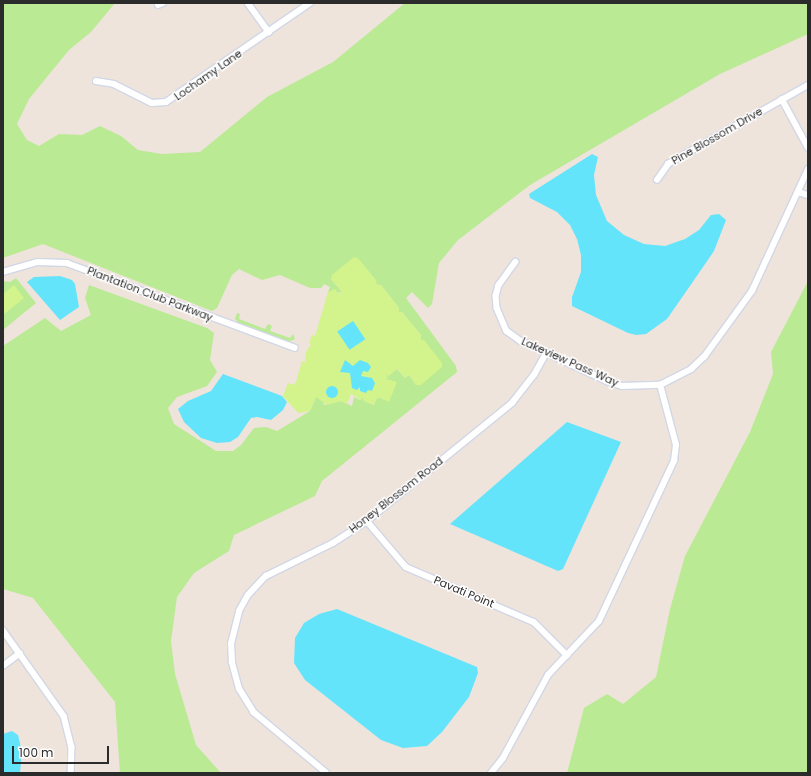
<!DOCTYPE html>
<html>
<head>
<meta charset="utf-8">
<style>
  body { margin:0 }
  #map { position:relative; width:811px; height:776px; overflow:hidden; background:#eee4dc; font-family:Poppins,sans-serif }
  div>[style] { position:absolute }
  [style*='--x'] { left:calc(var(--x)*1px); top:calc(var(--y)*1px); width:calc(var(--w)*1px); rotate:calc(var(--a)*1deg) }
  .green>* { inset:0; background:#baea93 }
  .pitch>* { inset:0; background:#d3f38d }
  .water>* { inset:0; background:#64e4fb; transform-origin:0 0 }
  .round { border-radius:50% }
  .roads { filter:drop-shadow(1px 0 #d1d7e5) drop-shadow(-1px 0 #d1d7e5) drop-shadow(0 1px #d1d7e5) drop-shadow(0 -1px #d1d7e5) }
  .street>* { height:5.5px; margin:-2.75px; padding:0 2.75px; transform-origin:2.75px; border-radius:2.75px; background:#fff }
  span { translate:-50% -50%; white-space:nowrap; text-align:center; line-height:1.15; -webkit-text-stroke:3px #fff; paint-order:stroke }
  .street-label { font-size:11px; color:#2b2b2b }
  .frame { position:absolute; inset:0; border:4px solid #2b2b2b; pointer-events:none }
  .scale { position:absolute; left:12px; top:746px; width:97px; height:18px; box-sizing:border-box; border:2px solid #2b2b2b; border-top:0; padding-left:5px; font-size:12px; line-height:14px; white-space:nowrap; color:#2b2b2b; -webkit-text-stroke:3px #fff; paint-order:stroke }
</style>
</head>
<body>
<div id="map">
  <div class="green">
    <div style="clip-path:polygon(3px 3px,115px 3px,91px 32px,69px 50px,29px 99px,17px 124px,27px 140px,39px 146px,59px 134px,82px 135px,100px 126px,121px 136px,138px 150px,162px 154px,200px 152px,267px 97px,333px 62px,405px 3px,808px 3px,808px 34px,720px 74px,530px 185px,458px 240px,439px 263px,432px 304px,428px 308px,412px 292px,406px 298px,456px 366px,457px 372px,322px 481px,315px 496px,234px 535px,229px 551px,194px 573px,177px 597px,171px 641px,175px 674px,196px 745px,221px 773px,120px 773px,115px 702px,33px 598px,3px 589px,3px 346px,45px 318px,61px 331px,91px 315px,85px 298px,89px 285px,207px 328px,214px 333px,210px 360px,217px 372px,207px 386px,177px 397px,168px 408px,174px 424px,216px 451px,233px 451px,241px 445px,254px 428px,266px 427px,277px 431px,310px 411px,320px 387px,324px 405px,341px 401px,352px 406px,354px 397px,360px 400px,363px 397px,364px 401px,374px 405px,377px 397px,380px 398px,387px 380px,384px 380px,386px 373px,389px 375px,397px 369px,405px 378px,409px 375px,416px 385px,421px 335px,402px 312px,398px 312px,399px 308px,381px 285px,331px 279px,342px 292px,331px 294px,328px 292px,330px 287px,324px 284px,321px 288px,310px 288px,280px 275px,262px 280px,239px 269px,232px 275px,217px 308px,212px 311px,43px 244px,3px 258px)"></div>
    <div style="clip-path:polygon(16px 278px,36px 303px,3px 330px,3px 281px,10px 282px)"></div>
    <div style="clip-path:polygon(808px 281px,808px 773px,567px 773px,584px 708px,607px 694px,623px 704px,656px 677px,670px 609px,685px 556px,750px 432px,773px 374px,771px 352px)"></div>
    <div style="clip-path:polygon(237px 313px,240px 314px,239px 319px,265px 329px,268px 324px,272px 326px,270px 331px,290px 338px,293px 334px,295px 339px,288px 342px,240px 324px,235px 319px)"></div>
  </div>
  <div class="pitch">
    <div style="clip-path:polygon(354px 257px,358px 258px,376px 280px,377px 285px,381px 285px,399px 308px,399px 312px,402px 312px,421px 335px,421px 340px,424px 340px,442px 363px,442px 367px,421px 385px,416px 385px,409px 375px,405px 378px,397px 369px,389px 376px,386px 373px,388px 376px,385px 381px,387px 379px,397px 382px,389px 402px,378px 397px,374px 405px,364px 401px,363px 398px,361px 400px,351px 394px,347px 404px,341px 401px,327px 405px,316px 397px,310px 411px,298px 413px,283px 396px,288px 383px,294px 385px,296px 382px,302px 361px,305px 362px,306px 352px,311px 344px,309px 343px,312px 335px,315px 336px,328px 292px,335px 289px,339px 294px,342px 292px,331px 279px,332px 275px)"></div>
    <div style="clip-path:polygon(14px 285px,24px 298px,3px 315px,3px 294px)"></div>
  </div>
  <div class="water">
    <div style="clip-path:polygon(592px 154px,598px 157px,594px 175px,596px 195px,607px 221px,624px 235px,644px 244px,665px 246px,685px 239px,699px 230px,711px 215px,719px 214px,726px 220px,714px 251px,692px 283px,667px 319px,646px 334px,636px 335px,628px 333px,572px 306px,572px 297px,581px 272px,581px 255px,577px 239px,570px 225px,557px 212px,530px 198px,529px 194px)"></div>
    <div style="clip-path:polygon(60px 276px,72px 280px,75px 284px,79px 307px,60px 320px,27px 282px,34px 277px)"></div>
    <div style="left:353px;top:321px;width:22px;height:19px;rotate:56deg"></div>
    <div style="clip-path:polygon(345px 360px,353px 366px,360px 360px,368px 363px,371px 367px,368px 372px,363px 371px,361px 376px,372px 378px,375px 383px,372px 391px,368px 390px,366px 393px,360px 391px,360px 387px,357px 390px,352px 388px,350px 373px,340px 372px)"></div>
    <div style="clip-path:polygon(223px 374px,282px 396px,287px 402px,283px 410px,271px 420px,257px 417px,251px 418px,238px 437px,230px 442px,217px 443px,201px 438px,184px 422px,178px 409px,188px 401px,211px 391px)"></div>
    <div class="round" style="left:326px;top:386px;width:12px;height:12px"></div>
    <div style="clip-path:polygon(567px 422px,621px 442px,563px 569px,558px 571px,450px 524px)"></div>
    <div style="clip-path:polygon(337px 609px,477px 667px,478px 673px,469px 697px,442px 732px,427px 746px,403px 748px,381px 740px,305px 680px,294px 663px,295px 638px,304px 623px,319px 614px)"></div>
    <div style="clip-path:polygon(12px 731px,18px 735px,22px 752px,20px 773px,3px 773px,3px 734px)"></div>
  </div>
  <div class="roads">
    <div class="street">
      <div style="--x:248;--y:3;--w:36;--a:54"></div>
      <div style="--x:158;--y:5;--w:5;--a:-22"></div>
      <div style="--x:96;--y:81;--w:18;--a:9"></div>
      <div style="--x:114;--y:84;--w:42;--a:26.6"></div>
      <div style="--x:152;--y:103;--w:14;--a:-4"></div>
      <div style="--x:166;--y:102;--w:175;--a:-34.5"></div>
      <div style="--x:782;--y:99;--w:55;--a:61.6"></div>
      <div style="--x:657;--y:180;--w:19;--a:-55"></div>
      <div style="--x:668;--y:164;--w:161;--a:-29.4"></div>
      <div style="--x:798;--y:192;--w:10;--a:17"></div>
      <div style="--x:516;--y:262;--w:29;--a:126"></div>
      <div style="--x:499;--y:285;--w:11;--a:105"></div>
      <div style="--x:496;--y:296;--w:12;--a:85"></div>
      <div style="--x:497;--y:308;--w:25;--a:67"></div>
      <div style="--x:507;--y:331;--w:17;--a:36"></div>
      <div style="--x:521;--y:341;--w:95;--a:24.9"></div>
      <div style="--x:607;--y:381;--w:16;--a:18"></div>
      <div style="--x:622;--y:386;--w:38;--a:-2"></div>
      <div style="--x:660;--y:385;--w:35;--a:-27"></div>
      <div style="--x:691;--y:369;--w:18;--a:-43"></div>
      <div style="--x:704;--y:357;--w:82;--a:-54"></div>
      <div style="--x:752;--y:291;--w:134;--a:-65.3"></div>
      <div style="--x:3;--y:272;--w:36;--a:-16"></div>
      <div style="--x:38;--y:262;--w:29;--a:2"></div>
      <div style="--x:67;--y:263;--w:243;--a:20.4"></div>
      <div style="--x:367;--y:521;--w:60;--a:49.7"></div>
      <div style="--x:406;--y:567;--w:139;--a:23.3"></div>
      <div style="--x:534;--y:622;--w:47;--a:45"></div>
      <div style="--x:3;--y:630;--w:105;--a:54.7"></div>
      <div style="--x:64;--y:716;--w:32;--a:76"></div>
      <div style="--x:72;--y:747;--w:26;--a:92"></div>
      <div style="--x:3;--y:666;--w:21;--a:-37"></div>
      <div style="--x:326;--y:773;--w:94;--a:-140.2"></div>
      <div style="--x:254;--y:713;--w:28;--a:-122"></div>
      <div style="--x:239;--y:689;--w:28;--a:-105"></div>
      <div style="--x:232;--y:662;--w:18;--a:-93"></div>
      <div style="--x:231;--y:644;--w:34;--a:-76"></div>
      <div style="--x:239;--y:611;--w:18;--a:-61"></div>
      <div style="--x:248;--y:595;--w:26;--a:-47"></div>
      <div style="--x:266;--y:576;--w:75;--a:-26.2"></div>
      <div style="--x:333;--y:543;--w:40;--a:-32.9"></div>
      <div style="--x:367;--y:521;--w:187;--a:-39.1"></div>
      <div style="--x:512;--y:403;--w:36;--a:-52"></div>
      <div style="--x:534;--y:375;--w:25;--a:-61"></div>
      <div style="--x:491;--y:773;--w:19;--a:-51"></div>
      <div style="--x:503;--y:758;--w:94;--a:-61.5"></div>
      <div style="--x:548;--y:675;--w:74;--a:-46.6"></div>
      <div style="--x:599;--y:621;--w:177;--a:-64.9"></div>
      <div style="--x:674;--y:461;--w:16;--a:-83"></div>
      <div style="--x:676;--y:445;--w:62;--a:-104.9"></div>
    </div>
  </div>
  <div class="street-label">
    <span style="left:208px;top:75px;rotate:-35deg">Lochamy Lane</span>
    <span style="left:717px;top:136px;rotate:-30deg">Pine Blossom Drive</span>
    <span style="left:150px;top:294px;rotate:21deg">Plantation Club Parkway</span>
    <span style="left:570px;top:362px;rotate:24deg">Lakeview Pass Way</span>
    <span style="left:396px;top:495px;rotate:-38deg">Honey Blossom Road</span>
    <span style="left:464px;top:592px;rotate:23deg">Pavati Point</span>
  </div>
  <div class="frame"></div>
  <div class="scale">100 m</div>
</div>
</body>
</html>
